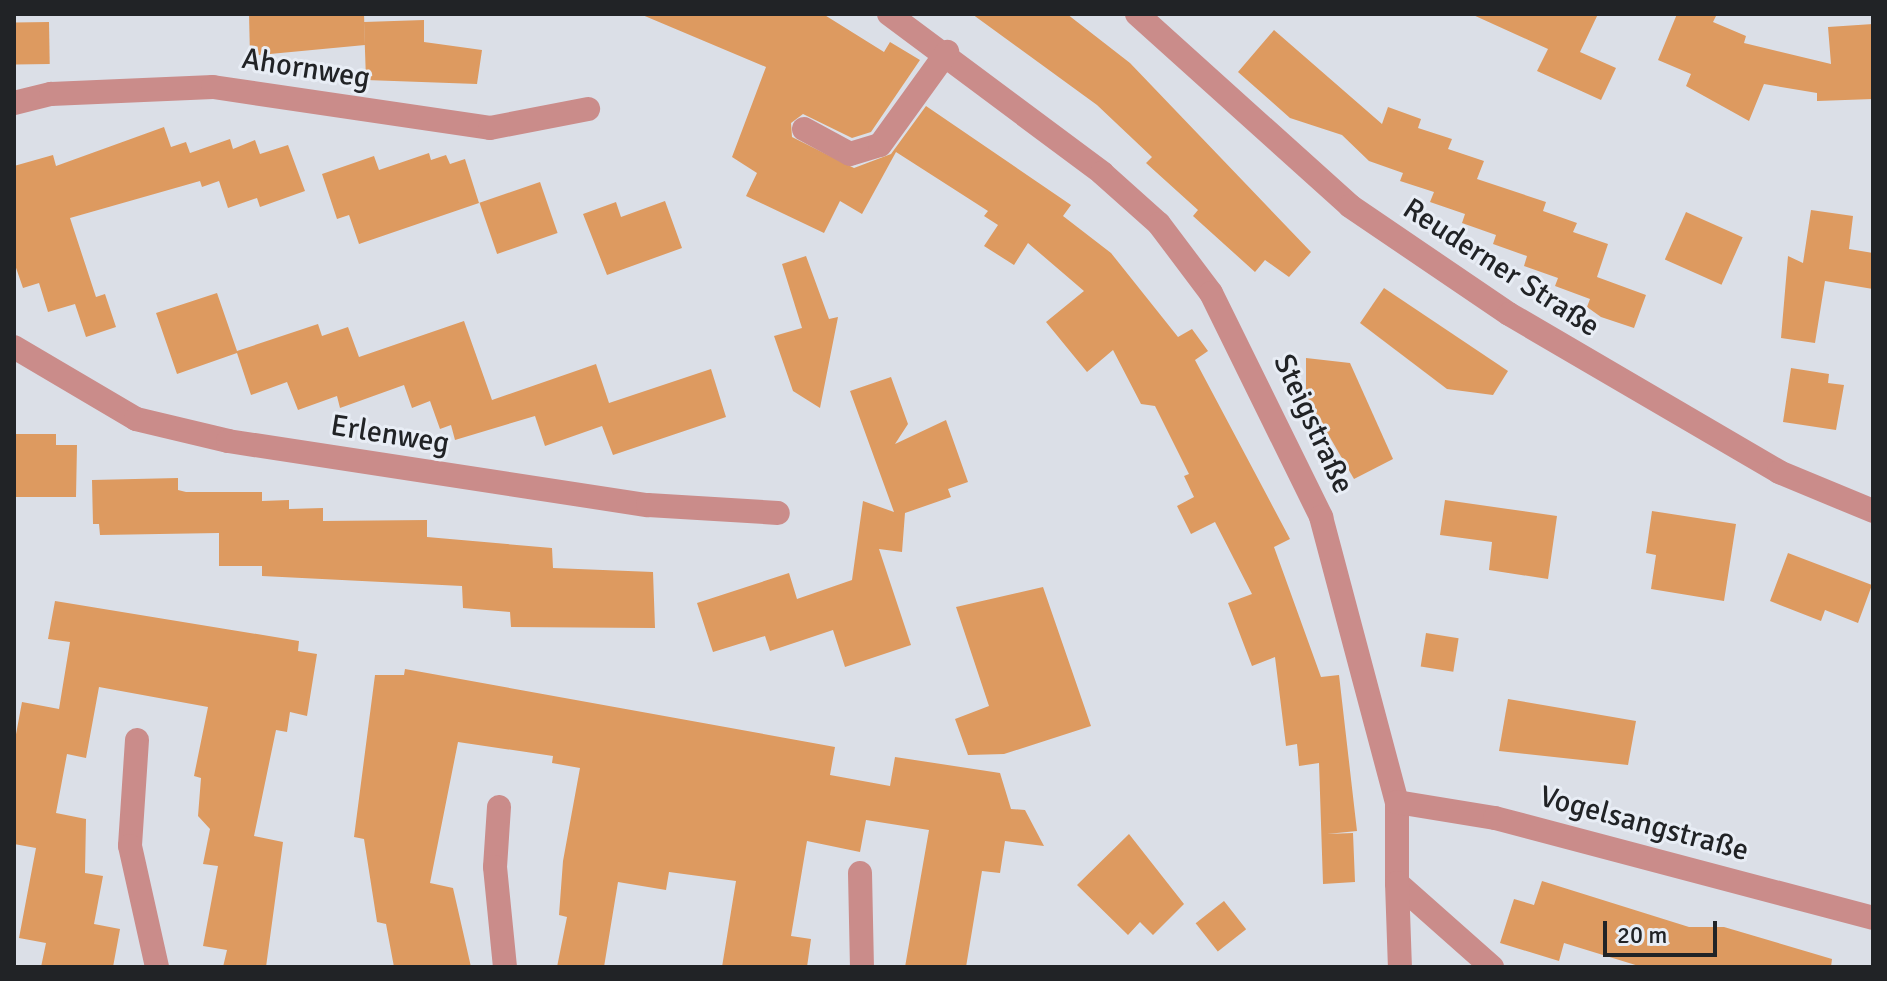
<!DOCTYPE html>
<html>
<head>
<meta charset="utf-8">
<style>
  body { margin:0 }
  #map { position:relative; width:1887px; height:981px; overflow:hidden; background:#dbdfe7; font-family:Signika,sans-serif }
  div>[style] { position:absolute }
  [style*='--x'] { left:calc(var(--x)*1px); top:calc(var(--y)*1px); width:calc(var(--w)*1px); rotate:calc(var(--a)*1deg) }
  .building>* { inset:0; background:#dd9a60; transform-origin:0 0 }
  .minor>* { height:24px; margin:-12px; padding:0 12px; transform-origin:12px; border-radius:12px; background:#ca8c8a }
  span { translate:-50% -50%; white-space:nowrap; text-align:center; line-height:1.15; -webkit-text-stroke:6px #e8edf5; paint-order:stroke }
  .street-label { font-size:30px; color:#212326 }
  .frame { position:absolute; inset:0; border:16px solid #212326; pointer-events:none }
  .scale { position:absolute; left:1603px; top:921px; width:114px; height:36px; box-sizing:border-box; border:4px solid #212326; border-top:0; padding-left:10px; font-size:24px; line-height:28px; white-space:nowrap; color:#212326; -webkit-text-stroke:6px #e8edf5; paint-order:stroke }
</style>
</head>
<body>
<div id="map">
  <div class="building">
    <div style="clip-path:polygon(249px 14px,364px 14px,365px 45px,250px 56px)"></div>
    <div style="clip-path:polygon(640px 14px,823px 14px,884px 52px,890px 42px,920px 60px,871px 132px,852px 138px,803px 114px,791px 123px,792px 137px,854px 168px,891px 154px,926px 106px,1071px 205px,1063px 216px,1111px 253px,1178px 337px,1192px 329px,1208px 351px,1195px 360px,1290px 539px,1274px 547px,1321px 677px,1339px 675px,1357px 831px,1327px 834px,1353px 833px,1355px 882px,1323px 884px,1319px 763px,1299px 766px,1297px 744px,1286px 746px,1275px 657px,1252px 666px,1228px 603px,1252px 594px,1215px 522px,1191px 534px,1177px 506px,1194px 497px,1184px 476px,1189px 474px,1155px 406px,1141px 404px,1113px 350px,1087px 372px,1046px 322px,1084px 291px,1028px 243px,1014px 265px,984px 246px,998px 225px,984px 216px,988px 211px,896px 152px,862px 214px,840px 201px,824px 233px,746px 196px,757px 173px,732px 157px,766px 67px)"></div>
    <div style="clip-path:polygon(972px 14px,1067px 14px,1130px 63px,1311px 252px,1289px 277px,1265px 260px,1255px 272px,1193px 216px,1198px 210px,1146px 163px,1152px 157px,1097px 105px)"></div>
    <div style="clip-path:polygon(1471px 14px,1598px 14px,1580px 52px,1616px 68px,1601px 100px,1537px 71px,1548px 49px)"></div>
    <div style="clip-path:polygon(1677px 14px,1717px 14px,1713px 22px,1746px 36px,1744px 43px,1831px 64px,1828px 27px,1873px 24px,1873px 99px,1817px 101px,1817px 93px,1764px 84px,1749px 121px,1686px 86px,1691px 74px,1658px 60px)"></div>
    <div style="clip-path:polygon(424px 20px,424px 42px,482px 50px,477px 84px,366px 80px,364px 22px)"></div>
    <div style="left:49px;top:22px;width:42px;height:35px;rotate:89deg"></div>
    <div style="clip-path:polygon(1274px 30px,1382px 124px,1388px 107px,1421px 119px,1418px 128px,1452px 139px,1448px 149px,1484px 161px,1477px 179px,1546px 202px,1543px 211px,1577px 223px,1573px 232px,1608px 244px,1597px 277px,1646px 295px,1634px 328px,1601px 317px,1587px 307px,1590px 299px,1555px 286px,1558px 278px,1524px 266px,1527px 256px,1493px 244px,1496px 235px,1462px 223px,1465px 214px,1430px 202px,1434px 192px,1400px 181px,1403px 173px,1369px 161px,1342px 135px,1290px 118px,1238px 72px)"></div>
    <div style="clip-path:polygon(164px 127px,171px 147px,186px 142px,190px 153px,230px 139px,233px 149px,255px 140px,260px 154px,288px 145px,305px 191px,260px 207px,257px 198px,228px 208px,219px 181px,202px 187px,200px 181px,70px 218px,96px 297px,105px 294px,116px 327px,86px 337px,75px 304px,48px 312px,39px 283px,23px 288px,14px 262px,14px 166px,53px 155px,56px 166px)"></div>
    <div style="clip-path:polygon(429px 153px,431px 160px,446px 155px,450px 164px,465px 159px,479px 203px,359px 244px,349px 215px,337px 219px,322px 174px,374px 156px,379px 170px)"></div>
    <div style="left:540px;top:182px;width:54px;height:64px;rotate:71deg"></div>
    <div style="clip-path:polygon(665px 201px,682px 248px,607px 275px,583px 214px,616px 202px,621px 217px)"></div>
    <div style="clip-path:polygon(1811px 210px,1853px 216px,1849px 249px,1873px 253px,1873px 289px,1825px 281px,1815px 343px,1781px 338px,1788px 256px,1803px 263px)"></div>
    <div style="left:1686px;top:212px;width:62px;height:52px;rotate:24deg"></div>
    <div style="clip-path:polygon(806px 256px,829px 319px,838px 317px,820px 408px,793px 391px,774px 336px,802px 328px,782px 264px)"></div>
    <div style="clip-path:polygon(1384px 288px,1508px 371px,1493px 395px,1447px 389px,1360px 323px)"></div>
    <div style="clip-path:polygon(217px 293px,237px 351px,318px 324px,322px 336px,348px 327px,359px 357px,464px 321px,492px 400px,596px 364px,609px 403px,711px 369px,726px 417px,613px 455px,602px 426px,545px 446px,535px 416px,455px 440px,451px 425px,440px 429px,430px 401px,412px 408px,404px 385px,340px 408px,337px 396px,298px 410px,287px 382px,251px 395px,237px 353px,177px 374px,156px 313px)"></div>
    <div style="clip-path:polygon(1306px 358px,1350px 363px,1393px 459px,1354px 479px,1306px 396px)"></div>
    <div style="clip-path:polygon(1791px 368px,1829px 374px,1828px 383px,1844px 385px,1836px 430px,1783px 422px)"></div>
    <div style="clip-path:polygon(891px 377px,908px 424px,895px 444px,946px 420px,968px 482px,948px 489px,951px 497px,905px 513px,902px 552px,879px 549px,911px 645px,845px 667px,833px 630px,770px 651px,765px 636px,713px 652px,697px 603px,789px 573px,797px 599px,852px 580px,863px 501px,894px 512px,850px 391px)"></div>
    <div style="clip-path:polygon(14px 434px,56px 434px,56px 445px,77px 445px,76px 497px,14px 497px)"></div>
    <div style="clip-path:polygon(178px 478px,178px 490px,186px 492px,262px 492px,262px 501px,289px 500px,289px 509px,323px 508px,323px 521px,427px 520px,427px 537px,552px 548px,553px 568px,653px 572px,655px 628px,511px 627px,510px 612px,463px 608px,462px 586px,262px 576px,262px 566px,219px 566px,219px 533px,100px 535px,99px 524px,93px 524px,92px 480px)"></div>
    <div style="clip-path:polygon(1445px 500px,1557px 516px,1548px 579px,1489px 570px,1492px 542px,1440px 535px)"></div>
    <div style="clip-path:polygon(1652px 511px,1736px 524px,1724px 601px,1651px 589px,1656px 555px,1646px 553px)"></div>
    <div style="clip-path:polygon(1788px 553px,1872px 585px,1858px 623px,1825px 610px,1821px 621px,1770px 601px)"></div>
    <div style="clip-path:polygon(1043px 587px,1091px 726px,1004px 754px,968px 755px,955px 719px,989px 706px,956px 607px)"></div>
    <div style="clip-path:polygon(55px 601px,299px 641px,298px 651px,317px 654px,307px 716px,290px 712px,287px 732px,276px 730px,254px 836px,283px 842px,266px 967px,223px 967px,227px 950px,203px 946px,218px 866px,203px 864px,210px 829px,198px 816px,201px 778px,194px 776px,208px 707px,99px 687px,86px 758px,67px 754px,56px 813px,86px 819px,85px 873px,103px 876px,94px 924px,120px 929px,113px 967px,41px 967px,46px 943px,19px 938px,36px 848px,14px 844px,14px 745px,22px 702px,59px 709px,70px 642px,48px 639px)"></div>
    <div style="left:1426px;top:633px;width:33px;height:34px;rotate:9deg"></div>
    <div style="clip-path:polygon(405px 669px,835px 747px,830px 775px,890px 786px,895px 757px,1000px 773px,1011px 809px,1025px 810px,1044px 846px,1005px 841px,1000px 873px,982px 871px,966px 967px,905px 967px,929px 830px,866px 820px,860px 852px,807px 841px,791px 936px,811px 939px,807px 967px,722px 967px,736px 881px,669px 872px,666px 890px,618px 882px,604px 967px,557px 967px,567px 917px,559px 915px,563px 861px,580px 768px,552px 763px,553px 756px,458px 742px,430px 883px,453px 888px,471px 967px,394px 967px,386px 924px,377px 922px,364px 839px,354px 837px,375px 675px,404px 675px)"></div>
    <div style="clip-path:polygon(1508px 699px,1636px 721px,1628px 765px,1499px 751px)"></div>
    <div style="clip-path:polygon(1129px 834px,1184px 904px,1153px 935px,1140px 922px,1128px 935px,1077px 885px)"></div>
    <div style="clip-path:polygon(1542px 881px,1689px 927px,1724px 927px,1832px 959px,1831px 967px,1642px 967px,1564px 943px,1559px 961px,1500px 943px,1514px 899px,1534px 905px)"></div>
    <div style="left:1224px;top:901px;width:36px;height:36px;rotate:52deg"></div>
  </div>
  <div class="minor">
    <div style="--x:889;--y:14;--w:266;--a:36.7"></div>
    <div style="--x:1102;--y:173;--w:76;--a:41.8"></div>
    <div style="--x:1159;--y:224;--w:86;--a:53"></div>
    <div style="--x:1211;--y:293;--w:250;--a:63.8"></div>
    <div style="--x:1321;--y:517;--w:295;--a:75.1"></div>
    <div style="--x:1397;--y:802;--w:81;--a:90"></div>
    <div style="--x:1397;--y:883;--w:127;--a:41.5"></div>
    <div style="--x:1137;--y:14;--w:287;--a:42"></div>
    <div style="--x:1350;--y:206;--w:192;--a:34.2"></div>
    <div style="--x:1509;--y:314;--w:313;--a:30.3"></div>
    <div style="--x:1779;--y:472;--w:102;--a:22.5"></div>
    <div style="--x:14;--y:103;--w:38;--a:-14"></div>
    <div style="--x:51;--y:94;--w:162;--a:-2.5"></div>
    <div style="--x:213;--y:87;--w:280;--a:8.4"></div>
    <div style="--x:490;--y:128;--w:100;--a:-11"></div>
    <div style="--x:804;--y:129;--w:52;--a:28.5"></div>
    <div style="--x:850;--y:154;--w:31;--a:-17"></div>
    <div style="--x:880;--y:145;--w:115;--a:-54.2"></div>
    <div style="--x:14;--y:347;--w:142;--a:30.5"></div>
    <div style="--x:136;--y:419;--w:95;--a:13.4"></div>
    <div style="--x:228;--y:441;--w:425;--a:8.7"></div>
    <div style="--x:648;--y:505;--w:130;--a:3.5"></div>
    <div style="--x:137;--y:740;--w:106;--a:93.8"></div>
    <div style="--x:130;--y:846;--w:124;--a:77.4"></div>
    <div style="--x:1397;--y:802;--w:99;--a:9.3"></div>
    <div style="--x:1495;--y:818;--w:391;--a:14.8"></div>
    <div style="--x:499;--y:807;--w:60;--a:93.8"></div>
    <div style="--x:495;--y:867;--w:100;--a:84.3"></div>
    <div style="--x:860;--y:873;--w:94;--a:88.8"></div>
    <div style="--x:1397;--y:883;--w:84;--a:88"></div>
  </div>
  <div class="street-label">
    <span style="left:306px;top:69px;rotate:9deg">Ahornweg</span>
    <span style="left:1501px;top:268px;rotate:33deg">Reuderner Straße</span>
    <span style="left:1313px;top:424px;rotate:65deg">Steigstraße</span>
    <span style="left:390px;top:435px;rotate:9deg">Erlenweg</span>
    <span style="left:1644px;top:824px;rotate:15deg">Vogelsangstraße</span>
  </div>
  <div class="frame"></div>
  <div class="scale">20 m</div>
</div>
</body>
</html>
